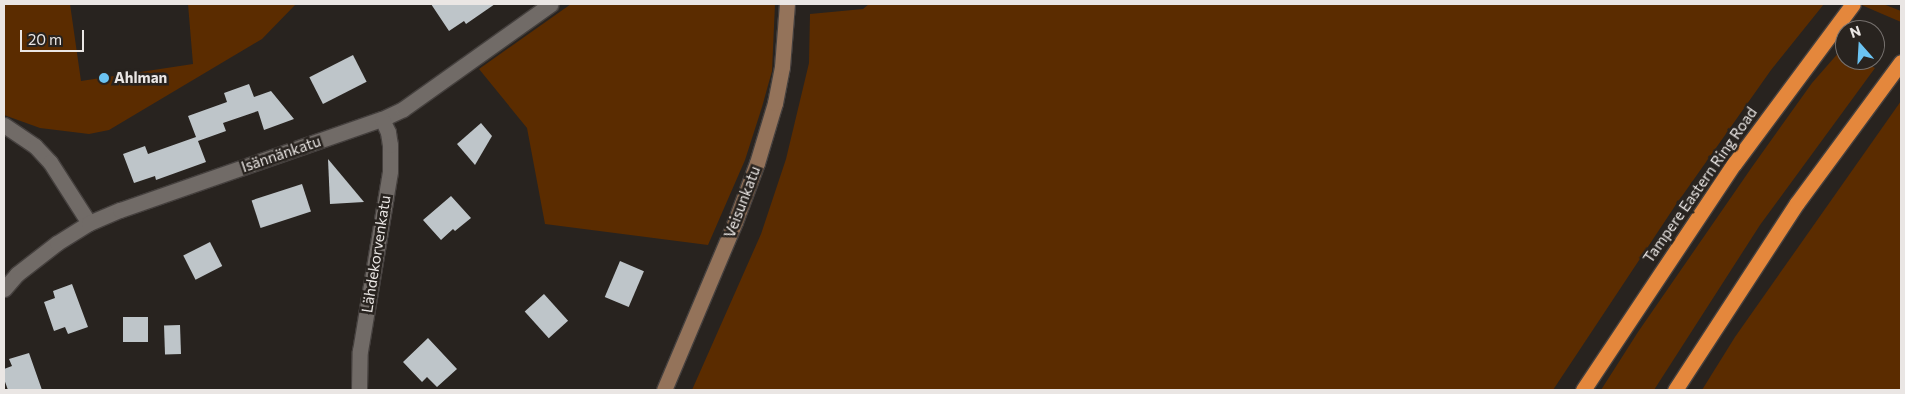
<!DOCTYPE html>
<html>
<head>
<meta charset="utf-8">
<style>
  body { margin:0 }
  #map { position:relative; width:1905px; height:394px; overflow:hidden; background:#28231f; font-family:Commissioner,sans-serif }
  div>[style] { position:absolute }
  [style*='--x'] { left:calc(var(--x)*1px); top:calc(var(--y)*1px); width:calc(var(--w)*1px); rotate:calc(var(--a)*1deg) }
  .green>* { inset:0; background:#5b2c00 }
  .building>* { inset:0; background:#bec5c9; transform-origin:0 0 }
  .roads { filter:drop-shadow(1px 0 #45403e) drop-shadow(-1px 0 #45403e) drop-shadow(0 1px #45403e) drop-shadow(0 -1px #45403e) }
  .street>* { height:15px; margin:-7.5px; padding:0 7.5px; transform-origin:7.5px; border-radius:7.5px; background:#716b67 }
  .secondary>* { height:15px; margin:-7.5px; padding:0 7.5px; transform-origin:7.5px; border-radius:7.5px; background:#94735a }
  .highway>* { height:15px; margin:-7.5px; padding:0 7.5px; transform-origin:7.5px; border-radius:7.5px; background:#e4873c }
  .dots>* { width:14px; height:14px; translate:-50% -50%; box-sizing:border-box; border:2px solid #28231f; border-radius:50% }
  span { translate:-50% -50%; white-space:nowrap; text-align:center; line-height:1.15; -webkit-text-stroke:5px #28231f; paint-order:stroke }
  .poi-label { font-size:15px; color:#eae6e4; font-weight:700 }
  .left { translate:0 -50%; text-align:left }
  .street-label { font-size:15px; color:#eae6e4 }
  .frame { position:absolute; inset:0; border:5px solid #eae6e4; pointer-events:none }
  .north { position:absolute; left:1835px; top:20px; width:50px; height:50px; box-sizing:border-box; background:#28231f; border:1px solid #76716e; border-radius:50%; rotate:341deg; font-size:14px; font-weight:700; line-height:20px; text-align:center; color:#eae6e4 }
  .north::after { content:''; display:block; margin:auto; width:18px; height:22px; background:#6bc3f2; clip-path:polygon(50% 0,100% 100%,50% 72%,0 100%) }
  .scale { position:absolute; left:20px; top:30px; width:64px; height:22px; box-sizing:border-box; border:2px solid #eae6e4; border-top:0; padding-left:6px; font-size:15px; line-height:18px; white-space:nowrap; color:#eae6e4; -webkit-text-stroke:4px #28231f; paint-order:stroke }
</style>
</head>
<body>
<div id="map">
  <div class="green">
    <div style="clip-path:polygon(4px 4px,70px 4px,81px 81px,193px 64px,188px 4px,296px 4px,262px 39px,109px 130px,89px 134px,40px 128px,4px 115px)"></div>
    <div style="clip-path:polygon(571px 4px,775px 4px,772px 71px,762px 107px,745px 160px,708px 245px,545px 224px,527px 128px,479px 69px)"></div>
    <div style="clip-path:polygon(869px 4px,1824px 4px,1771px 70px,1675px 206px,1553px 390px,692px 390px,761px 234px,786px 159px,809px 63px,810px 14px,863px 9px)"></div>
    <div style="clip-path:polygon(1859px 4px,1883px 4px,1901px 11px,1901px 22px)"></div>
    <div style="clip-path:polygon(1840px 51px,1845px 53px,1845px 60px,1858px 60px,1875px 68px,1760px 225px,1654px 390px,1601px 390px,1638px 332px,1752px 167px,1812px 83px)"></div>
    <div style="clip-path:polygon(1901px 101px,1901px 390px,1702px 390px,1735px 337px)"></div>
  </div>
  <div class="building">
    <div style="clip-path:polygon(431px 4px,495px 4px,466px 24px,464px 21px,449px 31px)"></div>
    <div style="left:353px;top:55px;width:30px;height:49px;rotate:63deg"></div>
    <div style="clip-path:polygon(249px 84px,254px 97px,271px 91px,294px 119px,264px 130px,258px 111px,223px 123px,226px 131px,198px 141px,206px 162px,156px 180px,155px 176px,134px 183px,123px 154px,145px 146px,148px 154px,196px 137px,188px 116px,227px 102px,224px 93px)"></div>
    <div style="clip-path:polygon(481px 123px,492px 136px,475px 165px,457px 144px)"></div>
    <div style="clip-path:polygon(328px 159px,364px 202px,330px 204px)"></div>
    <div style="left:302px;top:184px;width:29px;height:53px;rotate:72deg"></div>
    <div style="clip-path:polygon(451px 196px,471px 218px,455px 231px,453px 229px,441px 240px,423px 220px)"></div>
    <div style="left:210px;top:242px;width:27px;height:30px;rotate:63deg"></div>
    <div style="left:620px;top:261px;width:26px;height:39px;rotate:23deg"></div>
    <div style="clip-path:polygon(72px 284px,88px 327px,68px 334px,65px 327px,54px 331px,44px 302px,55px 298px,53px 291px)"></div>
    <div style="left:544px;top:294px;width:36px;height:26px;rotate:48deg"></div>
    <div style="left:123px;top:317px;width:25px;height:25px"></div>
    <div style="left:180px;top:325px;width:29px;height:16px;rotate:88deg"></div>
    <div style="clip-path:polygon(428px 338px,457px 369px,437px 387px,427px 377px,422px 382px,403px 362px)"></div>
    <div style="clip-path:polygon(29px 353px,42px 390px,8px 390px,4px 379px,4px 369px,12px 366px,9px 359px)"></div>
  </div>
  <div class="roads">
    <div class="street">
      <div style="--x:4;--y:125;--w:37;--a:34"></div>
      <div style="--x:35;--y:146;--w:22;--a:47"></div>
      <div style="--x:50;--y:162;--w:72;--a:57.4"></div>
      <div style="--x:4;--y:289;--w:20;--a:-49"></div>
      <div style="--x:17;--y:274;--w:51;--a:-37.8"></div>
      <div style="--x:57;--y:243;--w:38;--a:-32"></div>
      <div style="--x:89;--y:223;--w:34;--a:-23"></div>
      <div style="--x:120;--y:210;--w:277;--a:-19.2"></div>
      <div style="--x:382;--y:119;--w:23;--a:-25"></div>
      <div style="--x:403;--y:109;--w:181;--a:-35.4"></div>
      <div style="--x:359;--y:390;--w:39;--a:-89"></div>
      <div style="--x:360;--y:351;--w:182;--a:-80.5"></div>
      <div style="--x:390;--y:171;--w:26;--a:-90"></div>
      <div style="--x:390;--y:145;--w:13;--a:-99"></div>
      <div style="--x:388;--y:132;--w:14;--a:-115"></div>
    </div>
    <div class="secondary">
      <div style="--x:664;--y:390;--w:182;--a:-67.1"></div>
      <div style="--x:735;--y:222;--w:63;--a:-69.6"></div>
      <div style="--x:757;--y:163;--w:63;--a:-73.3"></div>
      <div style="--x:775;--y:103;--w:37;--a:-79"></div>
      <div style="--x:782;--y:67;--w:63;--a:-85.5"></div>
    </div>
    <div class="highway">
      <div style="--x:1583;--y:390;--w:272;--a:-56.3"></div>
      <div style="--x:1734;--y:164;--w:199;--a:-53.4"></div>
      <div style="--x:1675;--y:390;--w:223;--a:-56.9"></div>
      <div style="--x:1797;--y:203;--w:175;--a:-53.6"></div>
    </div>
  </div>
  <div class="dots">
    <div style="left:104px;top:78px;background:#6bc3f2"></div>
  </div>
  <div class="poi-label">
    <span class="left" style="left:114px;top:78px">Ahlman</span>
  </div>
  <div class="street-label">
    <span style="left:281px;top:154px;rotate:-19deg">Isännänkatu</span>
    <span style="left:1700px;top:185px;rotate:-55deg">Tampere Eastern Ring Road</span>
    <span style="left:742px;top:202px;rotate:-69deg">Veisunkatu</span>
    <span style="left:376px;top:254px;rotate:-81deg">Lähdekorvenkatu</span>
  </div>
  <div class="frame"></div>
  <div class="north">N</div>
  <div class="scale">20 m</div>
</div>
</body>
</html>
